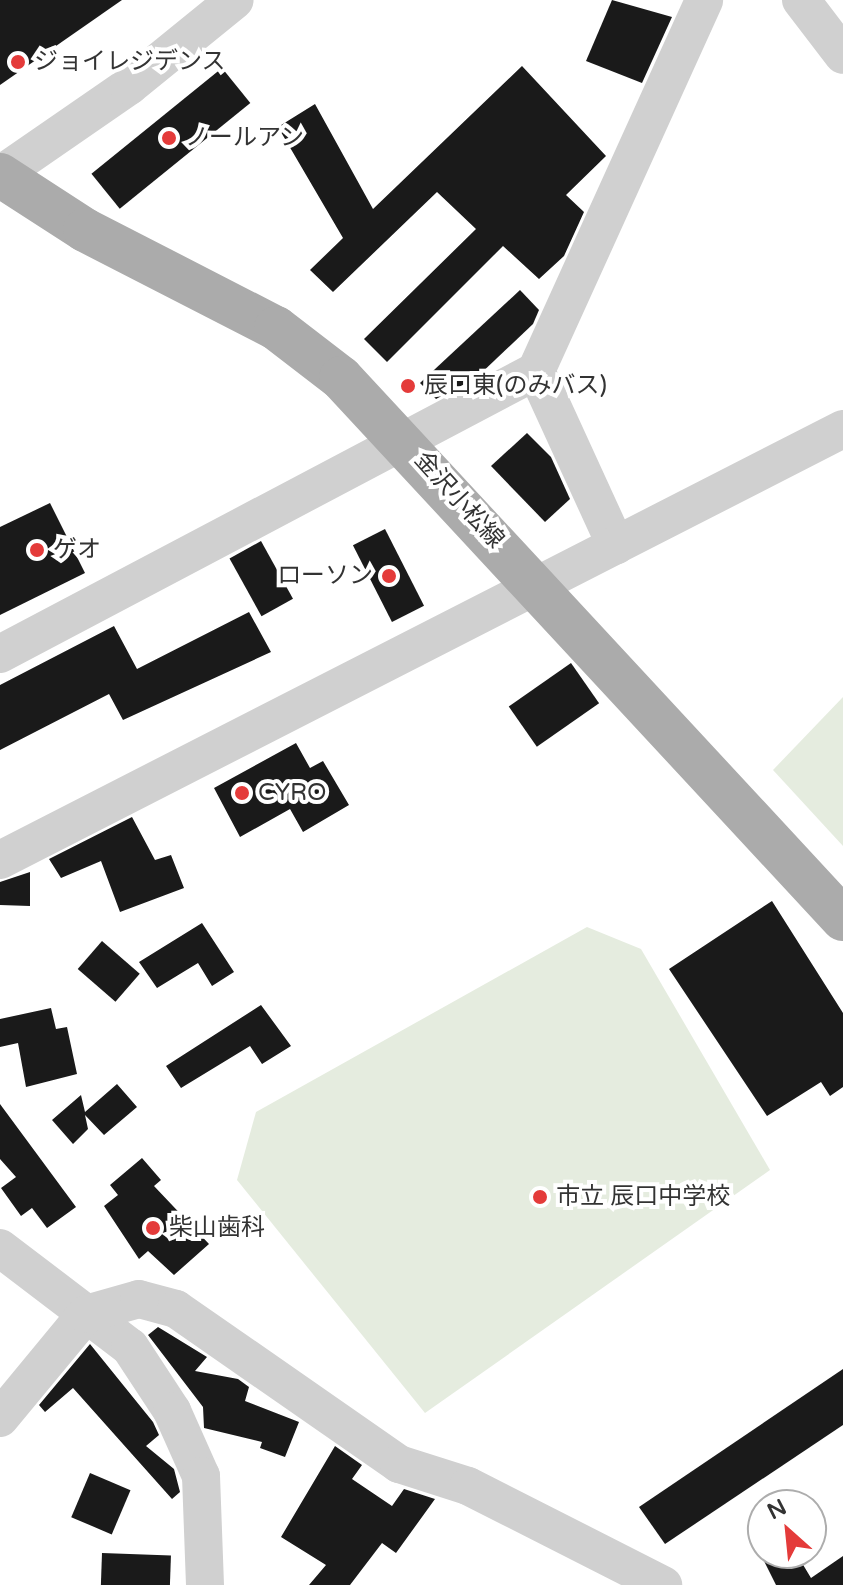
<!DOCTYPE html>
<html>
<head>
<meta charset="utf-8">
<style>
  body { margin:0 }
  #map { position:relative; width:843px; height:1585px; overflow:hidden; background:#fff; font-family:"Varela Round","Noto Sans JP",sans-serif }
  div>[style] { position:absolute }
  [style*='--x'] { left:calc(var(--x)*1px); top:calc(var(--y)*1px); width:calc(var(--w)*1px); rotate:calc(var(--a)*1deg) }
  .green>* { inset:0; background:#e5ecdf }
  .building>* { inset:0; background:#1a1a1a; transform-origin:0 0 }
  .minor>* { height:38px; margin:-19px; padding:0 19px; transform-origin:19px; border-radius:19px; background:#d0d0d0 }
  .major>* { height:44px; margin:-22px; padding:0 22px; transform-origin:22px; border-radius:22px; background:#ababab }
  .dots>* { width:22px; height:22px; translate:-50% -50%; box-sizing:border-box; border:4px solid #fff; border-radius:50% }
  span { translate:-50% -50%; white-space:nowrap; text-align:center; line-height:1.15; -webkit-text-stroke:8px #fff; paint-order:stroke }
  .poi-label { font-size:24px; color:#333 }
  .left { translate:0 -50%; text-align:left }
  .right { translate:-100% -50%; text-align:right }
  .street-label { font-size:24px; color:#333 }
  .north { position:absolute; left:747px; top:1489px; width:80px; height:80px; box-sizing:border-box; background:#fff; border:2px solid #adadad; border-radius:50%; rotate:333deg; font-size:22px; font-weight:700; line-height:32px; text-align:center; color:#333 }
  .north::after { content:''; display:block; margin:auto; width:28px; height:36px; background:#e43b3a; clip-path:polygon(50% 0,100% 100%,50% 72%,0 100%) }
</style>
</head>
<body>
<div id="map">
  <div class="green">
    <div style="clip-path:polygon(843px 697px,843px 846px,773px 770px)"></div>
    <div style="clip-path:polygon(587px 927px,641px 949px,770px 1170px,425px 1413px,237px 1180px,256px 1112px)"></div>
  </div>
  <div class="building">
    <div style="clip-path:polygon(0 0,122px 0,0 85px)"></div>
    <div style="clip-path:polygon(612px 0,672px 17px,642px 83px,586px 61px)"></div>
    <div style="clip-path:polygon(522px 66px,606px 156px,566px 195px,584px 212px,564px 256px,539px 279px,503px 246px,387px 362px,364px 339px,476px 229px,437px 192px,333px 292px,310px 270px,343px 238px,278px 127px,315px 104px,373px 209px)"></div>
    <div style="left:222px;top:68px;width:45px;height:168px;rotate:51deg"></div>
    <div style="clip-path:polygon(520px 290px,539px 310px,533px 324px,476px 378px,436px 399px,420px 383px)"></div>
    <div style="clip-path:polygon(527px 433px,551px 457px,570px 499px,545px 522px,491px 466px)"></div>
    <div style="clip-path:polygon(50px 503px,85px 573px,0 615px,0 527px)"></div>
    <div style="left:385px;top:529px;width:86px;height:36px;rotate:63deg"></div>
    <div style="left:261px;top:541px;width:66px;height:36px;rotate:61deg"></div>
    <div style="clip-path:polygon(249px 612px,271px 652px,123px 720px,109px 694px,0 750px,0 685px,114px 626px,137px 669px)"></div>
    <div style="left:571px;top:663px;width:49px;height:76px;rotate:55deg"></div>
    <div style="clip-path:polygon(296px 743px,310px 768px,323px 761px,349px 805px,303px 832px,290px 809px,240px 837px,214px 788px)"></div>
    <div style="clip-path:polygon(132px 817px,155px 860px,171px 855px,184px 888px,120px 912px,101px 861px,61px 878px,49px 859px)"></div>
    <div style="clip-path:polygon(30px 872px,30px 906px,0 905px,0 882px)"></div>
    <div style="clip-path:polygon(772px 901px,843px 1013px,843px 1087px,830px 1096px,821px 1082px,767px 1116px,669px 969px)"></div>
    <div style="clip-path:polygon(202px 923px,234px 972px,212px 986px,198px 963px,157px 988px,139px 962px)"></div>
    <div style="left:102px;top:941px;width:50px;height:37px;rotate:41deg"></div>
    <div style="clip-path:polygon(261px 1005px,291px 1046px,262px 1064px,250px 1046px,181px 1088px,166px 1066px)"></div>
    <div style="clip-path:polygon(51px 1008px,56px 1029px,67px 1027px,77px 1074px,26px 1087px,18px 1043px,0 1047px,0 1019px)"></div>
    <div style="clip-path:polygon(117px 1084px,137px 1107px,104px 1135px,85px 1115px,88px 1129px,73px 1144px,52px 1120px,81px 1095px,85px 1112px)"></div>
    <div style="clip-path:polygon(0 1104px,76px 1207px,47px 1228px,32px 1208px,21px 1216px,1px 1188px,16px 1177px,0 1159px)"></div>
    <div style="clip-path:polygon(142px 1158px,161px 1180px,154px 1186px,209px 1244px,174px 1275px,148px 1251px,139px 1259px,104px 1206px,118px 1195px,110px 1185px)"></div>
    <div style="clip-path:polygon(158px 1327px,207px 1357px,195px 1371px,238px 1379px,249px 1387px,245px 1401px,299px 1422px,285px 1457px,260px 1448px,262px 1442px,204px 1428px,203px 1407px,148px 1335px)"></div>
    <div style="clip-path:polygon(90px 1344px,153px 1422px,159px 1435px,146px 1446px,174px 1469px,180px 1492px,172px 1499px,73px 1388px,45px 1412px,39px 1405px)"></div>
    <div style="clip-path:polygon(843px 1369px,843px 1425px,665px 1544px,639px 1507px)"></div>
    <div style="clip-path:polygon(335px 1446px,362px 1465px,352px 1479px,392px 1506px,404px 1489px,435px 1499px,396px 1553px,382px 1543px,350px 1585px,309px 1585px,326px 1565px,281px 1537px)"></div>
    <div style="left:90px;top:1473px;width:44px;height:48px;rotate:23deg"></div>
    <div style="left:102px;top:1553px;width:69px;height:32px;rotate:2deg"></div>
    <div style="clip-path:polygon(760px 1553px,796px 1553px,811px 1578px,843px 1556px,843px 1585px,776px 1585px)"></div>
  </div>
  <div class="minor">
    <div style="--x:801;--y:0;--w:69;--a:52.6"></div>
    <div style="--x:0;--y:175;--w:157;--a:-34.6"></div>
    <div style="--x:129;--y:86;--w:136;--a:-39.1"></div>
    <div style="--x:536;--y:371;--w:192;--a:65.4"></div>
    <div style="--x:0;--y:654;--w:606;--a:-27.83"></div>
    <div style="--x:536;--y:371;--w:407;--a:-65.6"></div>
    <div style="--x:0;--y:860;--w:947;--a:-27.08"></div>
    <div style="--x:0;--y:1248;--w:163;--a:37.3"></div>
    <div style="--x:130;--y:1347;--w:77;--a:56.7"></div>
    <div style="--x:172;--y:1411;--w:71;--a:66"></div>
    <div style="--x:201;--y:1476;--w:109;--a:87.9"></div>
    <div style="--x:0;--y:1418;--w:135;--a:-50.4"></div>
    <div style="--x:86;--y:1314;--w:55;--a:-15.8"></div>
    <div style="--x:139;--y:1299;--w:38;--a:15"></div>
    <div style="--x:176;--y:1309;--w:272;--a:34.8"></div>
    <div style="--x:399;--y:1464;--w:72;--a:17.7"></div>
    <div style="--x:468;--y:1486;--w:219;--a:26.9"></div>
  </div>
  <div class="major">
    <div style="--x:0;--y:175;--w:101;--a:32.9"></div>
    <div style="--x:85;--y:230;--w:215;--a:27.2"></div>
    <div style="--x:276;--y:328;--w:82;--a:37.6"></div>
    <div style="--x:341;--y:378;--w:738;--a:47.14"></div>
  </div>
  <div class="dots">
    <div style="left:18px;top:62px;background:#e43b3a"></div>
    <div style="left:169px;top:138px;background:#e43b3a"></div>
    <div style="left:408px;top:386px;background:#e43b3a"></div>
    <div style="left:37px;top:550px;background:#e43b3a"></div>
    <div style="left:389px;top:576px;background:#e43b3a"></div>
    <div style="left:242px;top:793px;background:#e43b3a"></div>
    <div style="left:540px;top:1197px;background:#e43b3a"></div>
    <div style="left:153px;top:1228px;background:#e43b3a"></div>
  </div>
  <div class="poi-label">
    <span class="left" style="left:34px;top:62px">ジョイレジデンス</span>
    <span class="left" style="left:185px;top:138px">ノールアン</span>
    <span class="left" style="left:424px;top:386px">辰口東(のみバス)</span>
    <span class="left" style="left:53px;top:550px">ゲオ</span>
    <span class="right" style="left:373px;top:576px">ローソン</span>
    <span class="left" style="left:258px;top:793px">CYRO</span>
    <span class="left" style="left:556px;top:1197px">市立 辰口中学校</span>
    <span class="left" style="left:169px;top:1228px">柴山歯科</span>
  </div>
  <div class="street-label">
    <span style="left:459px;top:500px;rotate:48deg">金沢小松線</span>
  </div>
  <div class="north">N</div>
</div>
</body>
</html>
